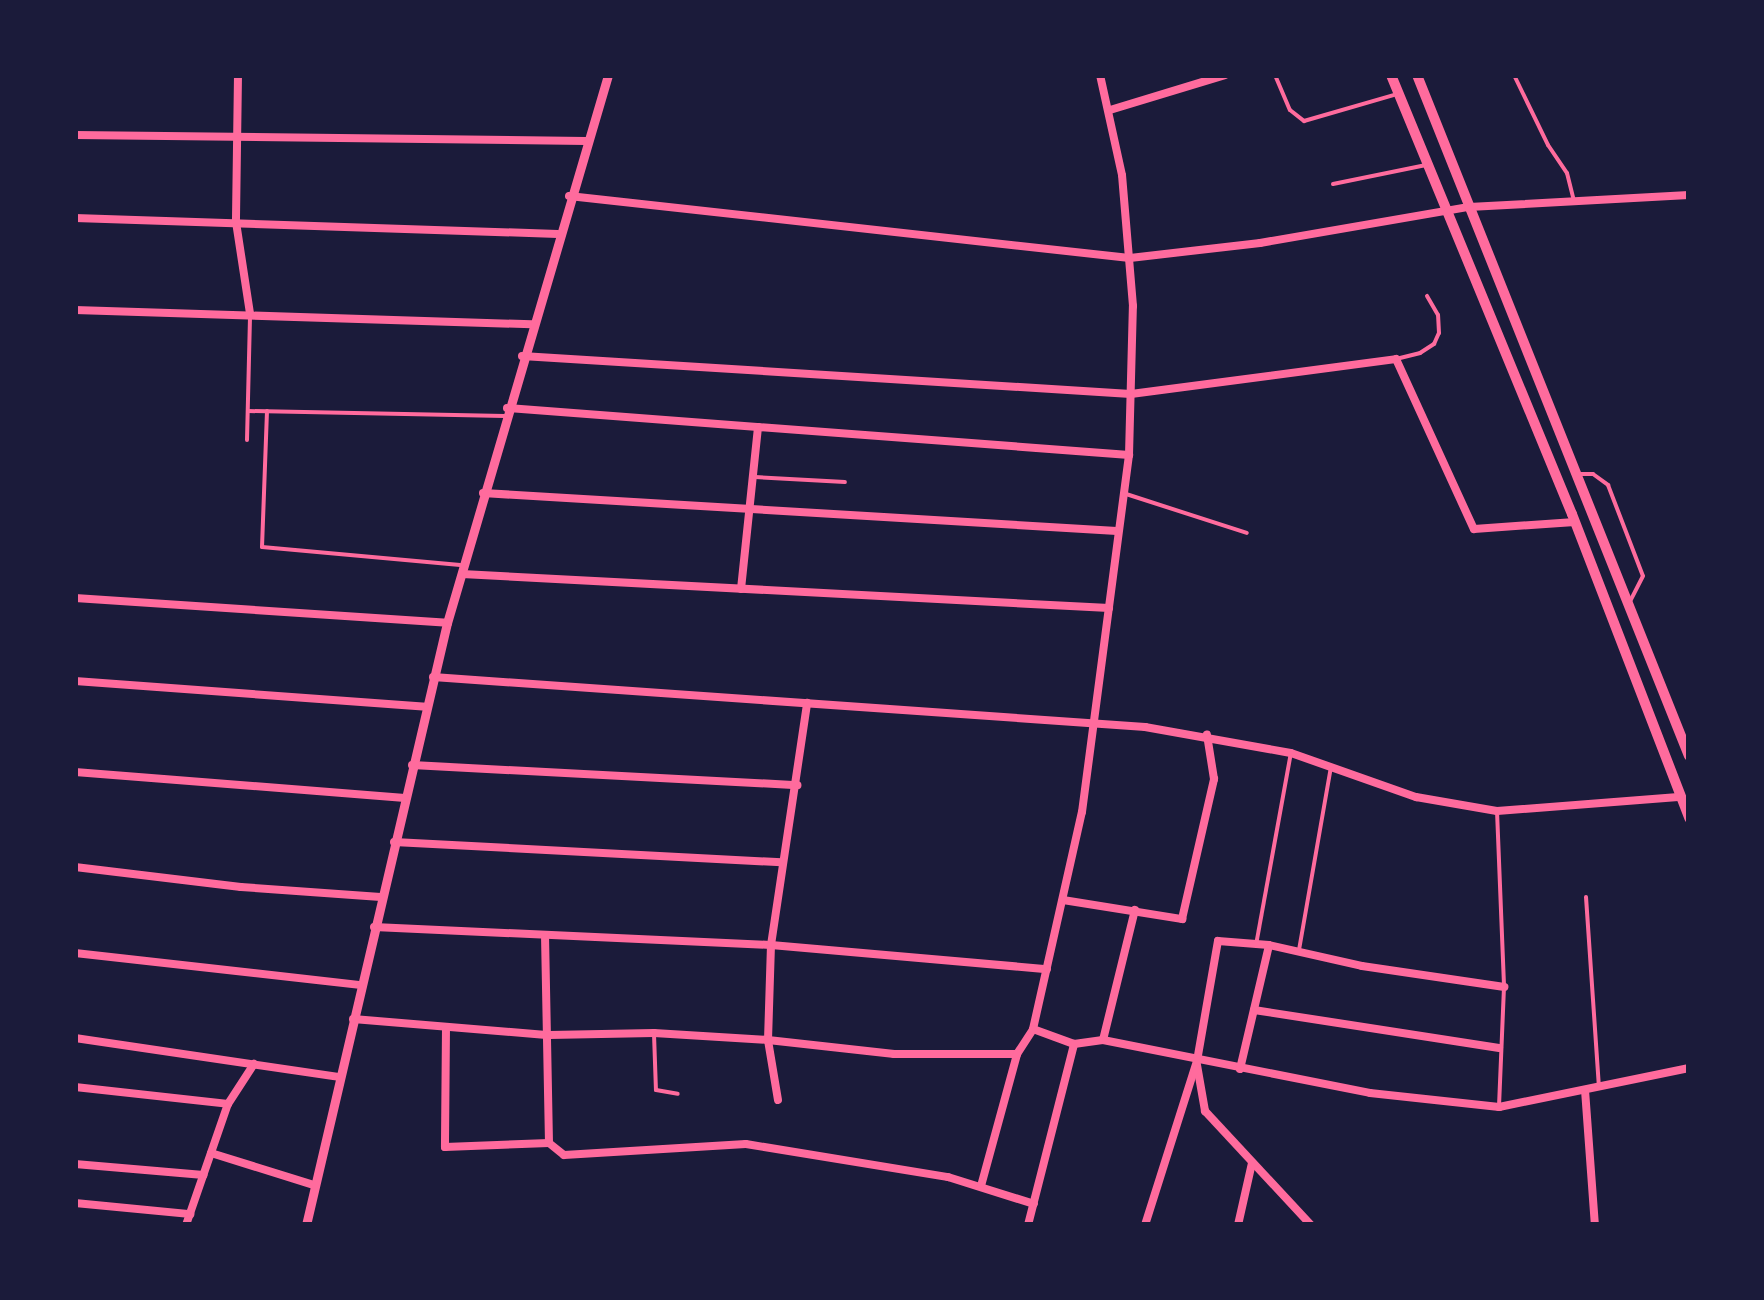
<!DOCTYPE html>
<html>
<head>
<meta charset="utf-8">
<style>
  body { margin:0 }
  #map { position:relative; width:1764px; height:1300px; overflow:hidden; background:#1b1b3a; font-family:"Roboto Condensed",sans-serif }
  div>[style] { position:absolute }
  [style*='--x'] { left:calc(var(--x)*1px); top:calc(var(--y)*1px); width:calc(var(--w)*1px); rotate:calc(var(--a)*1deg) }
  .service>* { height:4px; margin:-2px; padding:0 2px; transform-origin:2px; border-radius:2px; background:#ff6b9d }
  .minor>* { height:8px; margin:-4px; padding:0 4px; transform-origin:4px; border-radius:4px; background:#ff6b9d }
  .tertiary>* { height:9px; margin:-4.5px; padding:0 4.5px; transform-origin:4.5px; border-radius:4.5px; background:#ff6b9d }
  .secondary>* { height:10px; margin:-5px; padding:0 5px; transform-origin:5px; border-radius:5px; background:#ff6b9d }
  span { translate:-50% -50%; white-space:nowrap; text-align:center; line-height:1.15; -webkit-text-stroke:10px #1b1b3a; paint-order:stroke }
  .frame { position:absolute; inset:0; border:78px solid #1b1b3a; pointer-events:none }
</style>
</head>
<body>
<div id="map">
  <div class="service">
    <div style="--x:1275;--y:75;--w:38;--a:67"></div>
    <div style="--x:1290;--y:110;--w:18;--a:38"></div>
    <div style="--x:1304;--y:121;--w:94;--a:-16.1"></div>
    <div style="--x:1514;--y:75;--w:78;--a:64.1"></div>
    <div style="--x:1548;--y:145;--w:34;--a:56"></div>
    <div style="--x:1567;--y:173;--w:30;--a:76"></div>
    <div style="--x:1333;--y:184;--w:95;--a:-11.5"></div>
    <div style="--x:1396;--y:359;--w:25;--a:-14"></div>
    <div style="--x:1420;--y:353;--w:17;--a:-33"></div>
    <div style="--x:1434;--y:344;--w:12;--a:-66"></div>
    <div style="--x:1439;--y:333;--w:18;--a:-93"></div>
    <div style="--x:1438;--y:315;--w:22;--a:-120"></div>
    <div style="--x:248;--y:411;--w:257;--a:1.1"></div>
    <div style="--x:267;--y:411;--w:136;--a:92.1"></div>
    <div style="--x:262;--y:547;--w:199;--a:5.2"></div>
    <div style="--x:247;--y:440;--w:125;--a:-88.6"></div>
    <div style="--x:1579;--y:474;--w:14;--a:0"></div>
    <div style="--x:1593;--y:474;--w:19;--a:36"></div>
    <div style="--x:1608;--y:485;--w:97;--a:69"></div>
    <div style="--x:1643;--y:576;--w:28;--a:117"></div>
    <div style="--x:755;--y:477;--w:90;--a:3.2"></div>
    <div style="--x:1123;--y:493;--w:130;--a:17.9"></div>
    <div style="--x:1497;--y:811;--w:176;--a:87.7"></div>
    <div style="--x:1504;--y:987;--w:119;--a:92.4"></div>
    <div style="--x:1586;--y:897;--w:190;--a:86.1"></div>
    <div style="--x:1256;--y:945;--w:195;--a:-79.7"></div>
    <div style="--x:1299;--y:950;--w:186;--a:-80.1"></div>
    <div style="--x:654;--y:1034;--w:56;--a:88"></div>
    <div style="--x:656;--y:1090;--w:22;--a:10"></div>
  </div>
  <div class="minor">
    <div style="--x:238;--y:75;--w:147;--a:90.8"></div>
    <div style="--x:236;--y:222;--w:93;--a:81.3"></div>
    <div style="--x:1110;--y:110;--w:120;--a:-16.9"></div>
    <div style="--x:75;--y:135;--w:511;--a:0.67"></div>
    <div style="--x:569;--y:196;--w:564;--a:6.31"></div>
    <div style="--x:1130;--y:258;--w:131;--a:-6.6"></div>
    <div style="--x:1260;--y:243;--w:212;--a:-9.8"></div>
    <div style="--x:1469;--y:207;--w:220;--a:-3.1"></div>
    <div style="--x:75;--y:218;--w:483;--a:1.9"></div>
    <div style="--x:75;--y:310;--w:457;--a:1.8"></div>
    <div style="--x:522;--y:356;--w:610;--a:3.57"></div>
    <div style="--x:1131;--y:394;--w:267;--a:-7.5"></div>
    <div style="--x:1396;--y:359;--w:187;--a:65.4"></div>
    <div style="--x:1474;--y:529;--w:101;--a:-4"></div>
    <div style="--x:507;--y:408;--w:624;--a:4.32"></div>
    <div style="--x:483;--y:493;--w:635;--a:3.43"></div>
    <div style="--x:462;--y:574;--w:648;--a:3.01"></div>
    <div style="--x:741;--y:589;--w:163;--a:-84"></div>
    <div style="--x:75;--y:598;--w:373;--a:3.8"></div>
    <div style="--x:433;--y:677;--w:714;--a:4.02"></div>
    <div style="--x:1145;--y:727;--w:148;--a:10.1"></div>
    <div style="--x:1291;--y:753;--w:133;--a:19.4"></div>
    <div style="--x:1416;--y:797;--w:82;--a:9.8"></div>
    <div style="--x:1497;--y:811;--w:185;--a:-4.4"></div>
    <div style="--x:75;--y:681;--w:352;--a:4.2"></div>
    <div style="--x:412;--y:765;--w:386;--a:3"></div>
    <div style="--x:75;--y:772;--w:331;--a:4.5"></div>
    <div style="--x:394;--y:842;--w:388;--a:3"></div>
    <div style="--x:75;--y:867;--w:167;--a:6.9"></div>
    <div style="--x:241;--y:887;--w:140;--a:4.1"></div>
    <div style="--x:1063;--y:900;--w:121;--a:9.1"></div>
    <div style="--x:1182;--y:919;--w:144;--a:-77.1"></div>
    <div style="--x:1214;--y:779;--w:45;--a:-99"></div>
    <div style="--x:374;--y:927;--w:397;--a:2.6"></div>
    <div style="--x:771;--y:945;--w:277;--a:5"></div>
    <div style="--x:545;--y:935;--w:208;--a:88.9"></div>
    <div style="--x:549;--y:1143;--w:19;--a:39"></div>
    <div style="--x:564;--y:1155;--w:182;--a:-3.5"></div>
    <div style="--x:746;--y:1144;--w:205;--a:9.3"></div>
    <div style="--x:948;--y:1177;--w:90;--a:17.4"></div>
    <div style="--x:75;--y:953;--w:288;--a:6.4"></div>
    <div style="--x:1254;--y:1010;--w:248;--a:8.8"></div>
    <div style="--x:353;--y:1019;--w:197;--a:4.7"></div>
    <div style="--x:549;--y:1035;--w:105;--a:-1.1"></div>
    <div style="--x:654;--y:1033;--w:114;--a:3.5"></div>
    <div style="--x:768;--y:1040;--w:127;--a:6.3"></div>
    <div style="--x:894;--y:1054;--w:123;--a:0"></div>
    <div style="--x:1017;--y:1054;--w:30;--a:-57"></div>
    <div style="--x:1033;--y:1029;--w:222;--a:-77.3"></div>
    <div style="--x:1082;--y:812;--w:360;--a:-82.5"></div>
    <div style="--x:1129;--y:455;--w:149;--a:-88.5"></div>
    <div style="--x:1133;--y:306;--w:131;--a:-94.8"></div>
    <div style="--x:1122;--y:175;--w:102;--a:-102.4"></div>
    <div style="--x:446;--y:1027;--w:120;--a:90.5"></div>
    <div style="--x:445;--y:1147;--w:104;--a:-2.2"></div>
    <div style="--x:1033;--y:1029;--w:44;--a:20.1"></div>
    <div style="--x:1074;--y:1044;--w:29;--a:-8"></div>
    <div style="--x:1103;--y:1040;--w:272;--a:11.2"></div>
    <div style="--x:1370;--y:1093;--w:130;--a:6.2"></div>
    <div style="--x:1499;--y:1107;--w:194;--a:-11.6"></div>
    <div style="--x:75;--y:1038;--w:268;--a:8.4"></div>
    <div style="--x:1103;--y:1040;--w:134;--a:-76.2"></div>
    <div style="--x:1197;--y:1065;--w:47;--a:80.1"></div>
    <div style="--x:1205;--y:1111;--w:156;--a:47.1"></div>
    <div style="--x:1240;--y:1069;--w:127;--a:-76.8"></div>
    <div style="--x:75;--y:1087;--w:154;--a:6.3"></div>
    <div style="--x:1585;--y:1090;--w:135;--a:85.8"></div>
    <div style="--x:778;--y:1100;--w:61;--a:-99.5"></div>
    <div style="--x:768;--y:1040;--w:95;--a:-88.2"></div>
    <div style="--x:771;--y:945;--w:245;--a:-81.5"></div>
    <div style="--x:211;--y:1153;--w:108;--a:17.3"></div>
    <div style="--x:75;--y:1164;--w:129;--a:4.9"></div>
    <div style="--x:981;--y:1186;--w:137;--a:-74.7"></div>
    <div style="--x:75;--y:1203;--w:116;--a:5.5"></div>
    <div style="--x:186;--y:1225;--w:128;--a:-70.9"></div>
    <div style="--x:228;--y:1104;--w:48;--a:-57"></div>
    <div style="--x:1028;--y:1225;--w:187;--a:-75.7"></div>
    <div style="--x:1145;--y:1225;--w:172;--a:-72.4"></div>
    <div style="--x:1197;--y:1061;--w:122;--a:-80.1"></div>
    <div style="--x:1218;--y:941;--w:51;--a:4.5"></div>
    <div style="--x:1269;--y:945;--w:95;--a:12.7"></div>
    <div style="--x:1362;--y:966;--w:144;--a:8.4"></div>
    <div style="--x:1238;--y:1225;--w:64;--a:-77.3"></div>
  </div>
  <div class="tertiary">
    <div style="--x:306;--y:1225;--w:618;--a:-76.82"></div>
    <div style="--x:447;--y:623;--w:571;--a:-73.63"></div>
  </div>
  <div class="secondary">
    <div style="--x:1391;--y:75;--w:475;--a:67.6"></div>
    <div style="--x:1572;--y:514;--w:326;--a:68.9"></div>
    <div style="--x:1417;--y:75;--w:733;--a:68.23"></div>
  </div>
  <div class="frame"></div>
</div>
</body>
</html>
